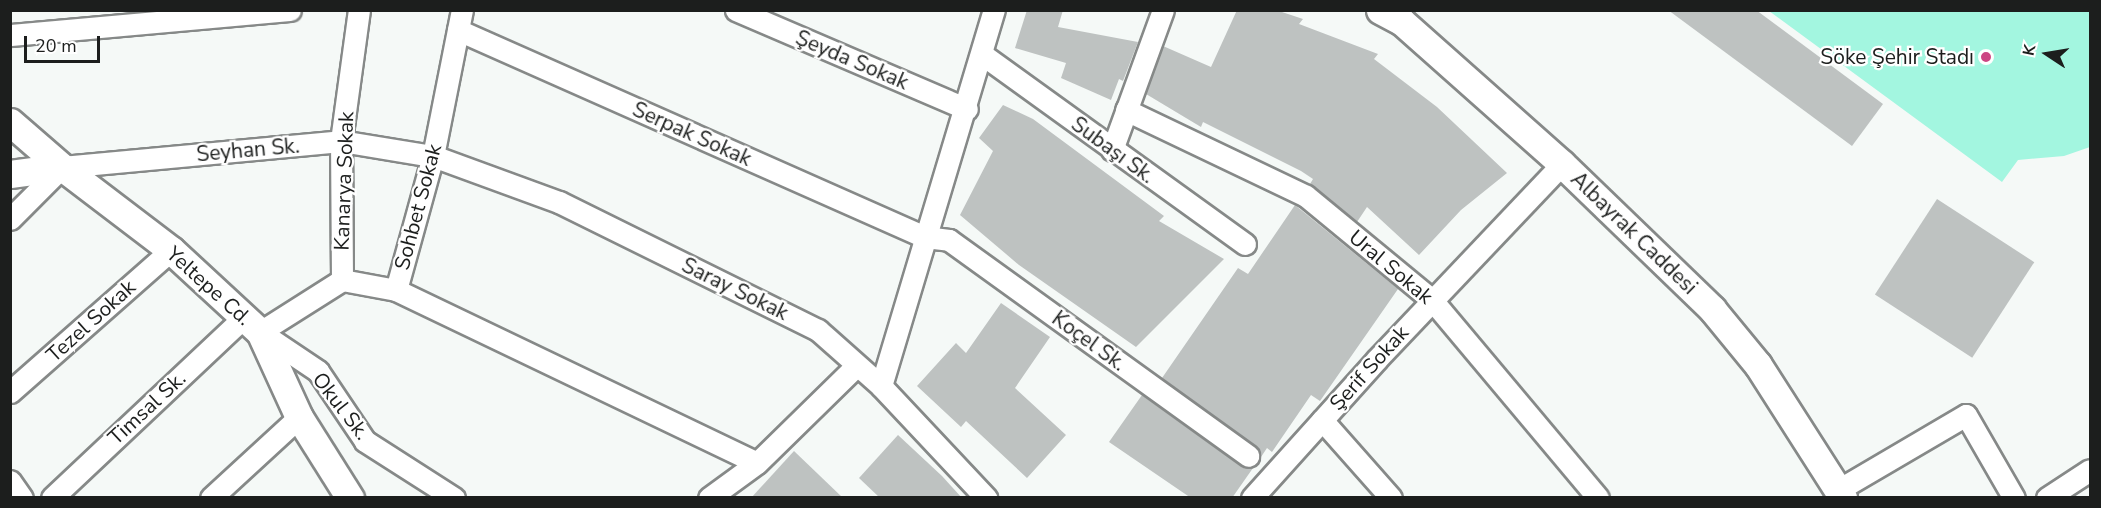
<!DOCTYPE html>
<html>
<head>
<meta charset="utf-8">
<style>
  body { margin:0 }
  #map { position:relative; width:2101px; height:508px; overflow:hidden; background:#f5f9f7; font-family:"Nunito Sans",sans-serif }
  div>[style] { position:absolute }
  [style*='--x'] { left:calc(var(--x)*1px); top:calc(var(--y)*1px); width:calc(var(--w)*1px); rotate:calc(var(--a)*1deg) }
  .green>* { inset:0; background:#a3f6e0 }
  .building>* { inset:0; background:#bec2c1; transform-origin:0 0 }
  .roads { filter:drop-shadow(2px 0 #868988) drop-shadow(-2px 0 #868988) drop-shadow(0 2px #868988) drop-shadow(0 -2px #868988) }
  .minor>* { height:21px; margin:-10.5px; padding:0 10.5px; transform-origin:10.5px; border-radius:10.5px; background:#fff }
  .tertiary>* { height:27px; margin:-13.5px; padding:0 13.5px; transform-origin:13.5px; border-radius:13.5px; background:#fff }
  .dots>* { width:16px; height:16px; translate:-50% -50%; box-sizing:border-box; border:3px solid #fff; border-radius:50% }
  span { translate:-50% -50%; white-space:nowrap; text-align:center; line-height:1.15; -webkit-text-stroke:4.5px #fff; paint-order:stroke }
  .poi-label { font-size:21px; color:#1c1e1d }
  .right { translate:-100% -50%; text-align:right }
  .street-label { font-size:21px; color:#1c1e1d }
  .frame { position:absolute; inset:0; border:12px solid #1c1e1d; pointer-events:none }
  .north { position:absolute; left:2017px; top:24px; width:60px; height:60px; -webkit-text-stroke:4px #fff; paint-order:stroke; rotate:282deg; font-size:16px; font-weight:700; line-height:24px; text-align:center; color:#1c1e1d }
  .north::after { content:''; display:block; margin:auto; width:21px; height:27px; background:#1c1e1d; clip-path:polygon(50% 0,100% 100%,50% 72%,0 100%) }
  .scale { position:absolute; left:24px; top:36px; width:76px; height:27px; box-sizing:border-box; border:3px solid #1c1e1d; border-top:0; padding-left:8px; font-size:18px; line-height:21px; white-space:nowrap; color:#1c1e1d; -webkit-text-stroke:4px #fff; paint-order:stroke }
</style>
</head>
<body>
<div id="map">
  <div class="green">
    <div style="clip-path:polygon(1769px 11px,2090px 11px,2090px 147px,2064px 156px,2018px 160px,2002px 182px)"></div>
  </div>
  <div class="building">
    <div style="clip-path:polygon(1027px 10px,1063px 10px,1058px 27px,1138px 42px,1123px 81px,1119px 79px,1111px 100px,1061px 78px,1066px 63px,1015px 48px)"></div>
    <div style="clip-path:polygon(1237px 10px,1276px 10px,1303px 19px,1299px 24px,1378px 54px,1374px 59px,1437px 107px,1507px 173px,1461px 210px,1419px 255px,1367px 207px,1357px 222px,1310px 184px,1313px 179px,1301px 171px,1203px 122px,1201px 127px,1146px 94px,1163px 46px,1211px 67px)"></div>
    <div style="clip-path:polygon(1668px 10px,1756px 10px,1883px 104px,1852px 146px)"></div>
    <div style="clip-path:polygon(1003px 105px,1033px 119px,1164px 216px,1159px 221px,1224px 259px,1136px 347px,1019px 265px,960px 215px,993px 151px,979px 138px)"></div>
    <div style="left:1937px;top:199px;width:116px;height:114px;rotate:33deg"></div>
    <div style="clip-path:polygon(1295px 205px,1398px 289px,1320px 401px,1311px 395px,1272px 452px,1267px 448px,1261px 457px,1255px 446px,1162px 378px,1238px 268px,1248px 274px)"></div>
    <div style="clip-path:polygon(1001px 303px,1050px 337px,1015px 388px,1066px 435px,1027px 478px,966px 421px,961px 427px,917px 386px,956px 343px,966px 353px)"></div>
    <div style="clip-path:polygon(1142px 395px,1241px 466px,1253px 468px,1232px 498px,1191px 498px,1109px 442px)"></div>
    <div style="clip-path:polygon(898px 435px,942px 476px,962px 498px,880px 498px,859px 478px)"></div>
    <div style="clip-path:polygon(794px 451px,843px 498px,751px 498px)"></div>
  </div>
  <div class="roads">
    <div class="minor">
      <div style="--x:736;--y:10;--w:251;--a:23.2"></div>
      <div style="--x:458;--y:30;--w:511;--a:23.91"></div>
      <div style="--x:925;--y:237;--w:24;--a:7"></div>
      <div style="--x:949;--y:240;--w:369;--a:35.8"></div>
      <div style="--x:10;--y:35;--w:281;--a:-5.1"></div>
      <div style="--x:983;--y:55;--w:323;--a:35.8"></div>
      <div style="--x:1126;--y:110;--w:199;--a:25.5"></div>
      <div style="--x:1306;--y:196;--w:163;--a:39.5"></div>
      <div style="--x:1432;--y:300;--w:258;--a:50"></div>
      <div style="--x:1112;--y:150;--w:149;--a:-70"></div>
      <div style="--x:10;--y:219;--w:74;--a:-45"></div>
      <div style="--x:62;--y:167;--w:280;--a:-5.3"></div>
      <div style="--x:341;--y:141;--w:93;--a:9.3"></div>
      <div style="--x:433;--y:156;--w:134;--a:20.1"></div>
      <div style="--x:559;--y:202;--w:289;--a:26.3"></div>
      <div style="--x:818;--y:330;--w:84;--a:41.6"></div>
      <div style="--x:881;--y:386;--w:154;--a:46.8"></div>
      <div style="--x:342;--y:280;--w:139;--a:-90.4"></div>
      <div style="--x:341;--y:141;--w:132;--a:-82.2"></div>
      <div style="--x:396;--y:290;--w:400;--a:25.6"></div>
      <div style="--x:881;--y:386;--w:393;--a:-73.3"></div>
      <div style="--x:10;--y:392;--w:215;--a:-41.4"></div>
      <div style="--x:1322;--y:420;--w:104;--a:48.5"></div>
      <div style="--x:10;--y:481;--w:21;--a:55"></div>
      <div style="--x:1838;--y:490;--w:148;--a:-30.4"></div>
      <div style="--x:1966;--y:415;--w:96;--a:60"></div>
      <div style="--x:52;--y:498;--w:262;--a:-43.3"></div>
      <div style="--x:211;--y:498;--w:120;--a:-42.6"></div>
      <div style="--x:454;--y:498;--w:106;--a:-147.4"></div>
      <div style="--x:365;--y:441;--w:84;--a:-123.9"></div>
      <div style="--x:318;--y:371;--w:70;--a:-146.1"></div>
      <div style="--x:260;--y:332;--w:97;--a:-32.4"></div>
      <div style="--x:342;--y:280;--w:55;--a:10.5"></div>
      <div style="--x:396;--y:290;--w:139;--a:-74.6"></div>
      <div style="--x:433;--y:156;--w:149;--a:-78.8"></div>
      <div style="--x:709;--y:498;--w:59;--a:-36.1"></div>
      <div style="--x:757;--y:463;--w:139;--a:-44.4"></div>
      <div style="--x:1252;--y:498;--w:187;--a:-48"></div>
      <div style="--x:1377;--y:359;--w:269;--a:-46.5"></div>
      <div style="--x:2047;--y:498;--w:51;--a:-33.1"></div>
    </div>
    <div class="tertiary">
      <div style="--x:1380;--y:10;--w:24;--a:28"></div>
      <div style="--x:1401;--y:21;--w:215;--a:41.6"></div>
      <div style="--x:1562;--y:164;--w:209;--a:44"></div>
      <div style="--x:1712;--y:309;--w:72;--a:50.6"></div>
      <div style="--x:1758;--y:365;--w:158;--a:57.4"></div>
      <div style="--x:10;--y:122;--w:69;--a:40.9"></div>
      <div style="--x:62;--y:167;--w:137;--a:37.3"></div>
      <div style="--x:171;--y:250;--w:121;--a:42.7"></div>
      <div style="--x:260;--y:332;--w:94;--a:65.4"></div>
      <div style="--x:299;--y:417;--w:96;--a:57.8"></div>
      <div style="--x:10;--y:174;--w:52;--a:-7.7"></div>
    </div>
  </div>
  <div class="dots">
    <div style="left:1986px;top:57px;background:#cc4583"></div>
  </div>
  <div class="poi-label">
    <span class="right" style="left:1974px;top:57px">Söke Şehir Stadı</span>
  </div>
  <div class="street-label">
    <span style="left:852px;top:60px;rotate:23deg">Şeyda Sokak</span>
    <span style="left:692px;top:134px;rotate:24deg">Serpak Sokak</span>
    <span style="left:248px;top:150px;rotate:-5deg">Seyhan Sk.</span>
    <span style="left:1113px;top:150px;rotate:36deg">Subaşı Sk.</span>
    <span style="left:344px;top:181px;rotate:-88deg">Kanarya Sokak</span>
    <span style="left:418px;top:207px;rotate:-75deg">Sohbet Sokak</span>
    <span style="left:1634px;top:233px;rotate:44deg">Albayrak Caddesi</span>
    <span style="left:1391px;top:267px;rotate:40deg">Ural Sokak</span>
    <span style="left:209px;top:286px;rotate:42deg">Yeltepe Cd.</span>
    <span style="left:735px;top:289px;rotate:26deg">Saray Sokak</span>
    <span style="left:91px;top:321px;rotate:-42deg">Tezel Sokak</span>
    <span style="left:1089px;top:341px;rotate:36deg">Koçel Sk.</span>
    <span style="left:1369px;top:368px;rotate:-48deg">Şerif Sokak</span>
    <span style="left:341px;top:406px;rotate:52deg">Okul Sk.</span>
    <span style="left:147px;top:408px;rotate:-43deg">Timsal Sk.</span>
  </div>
  <div class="frame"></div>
  <div class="north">K</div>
  <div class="scale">20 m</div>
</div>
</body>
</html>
